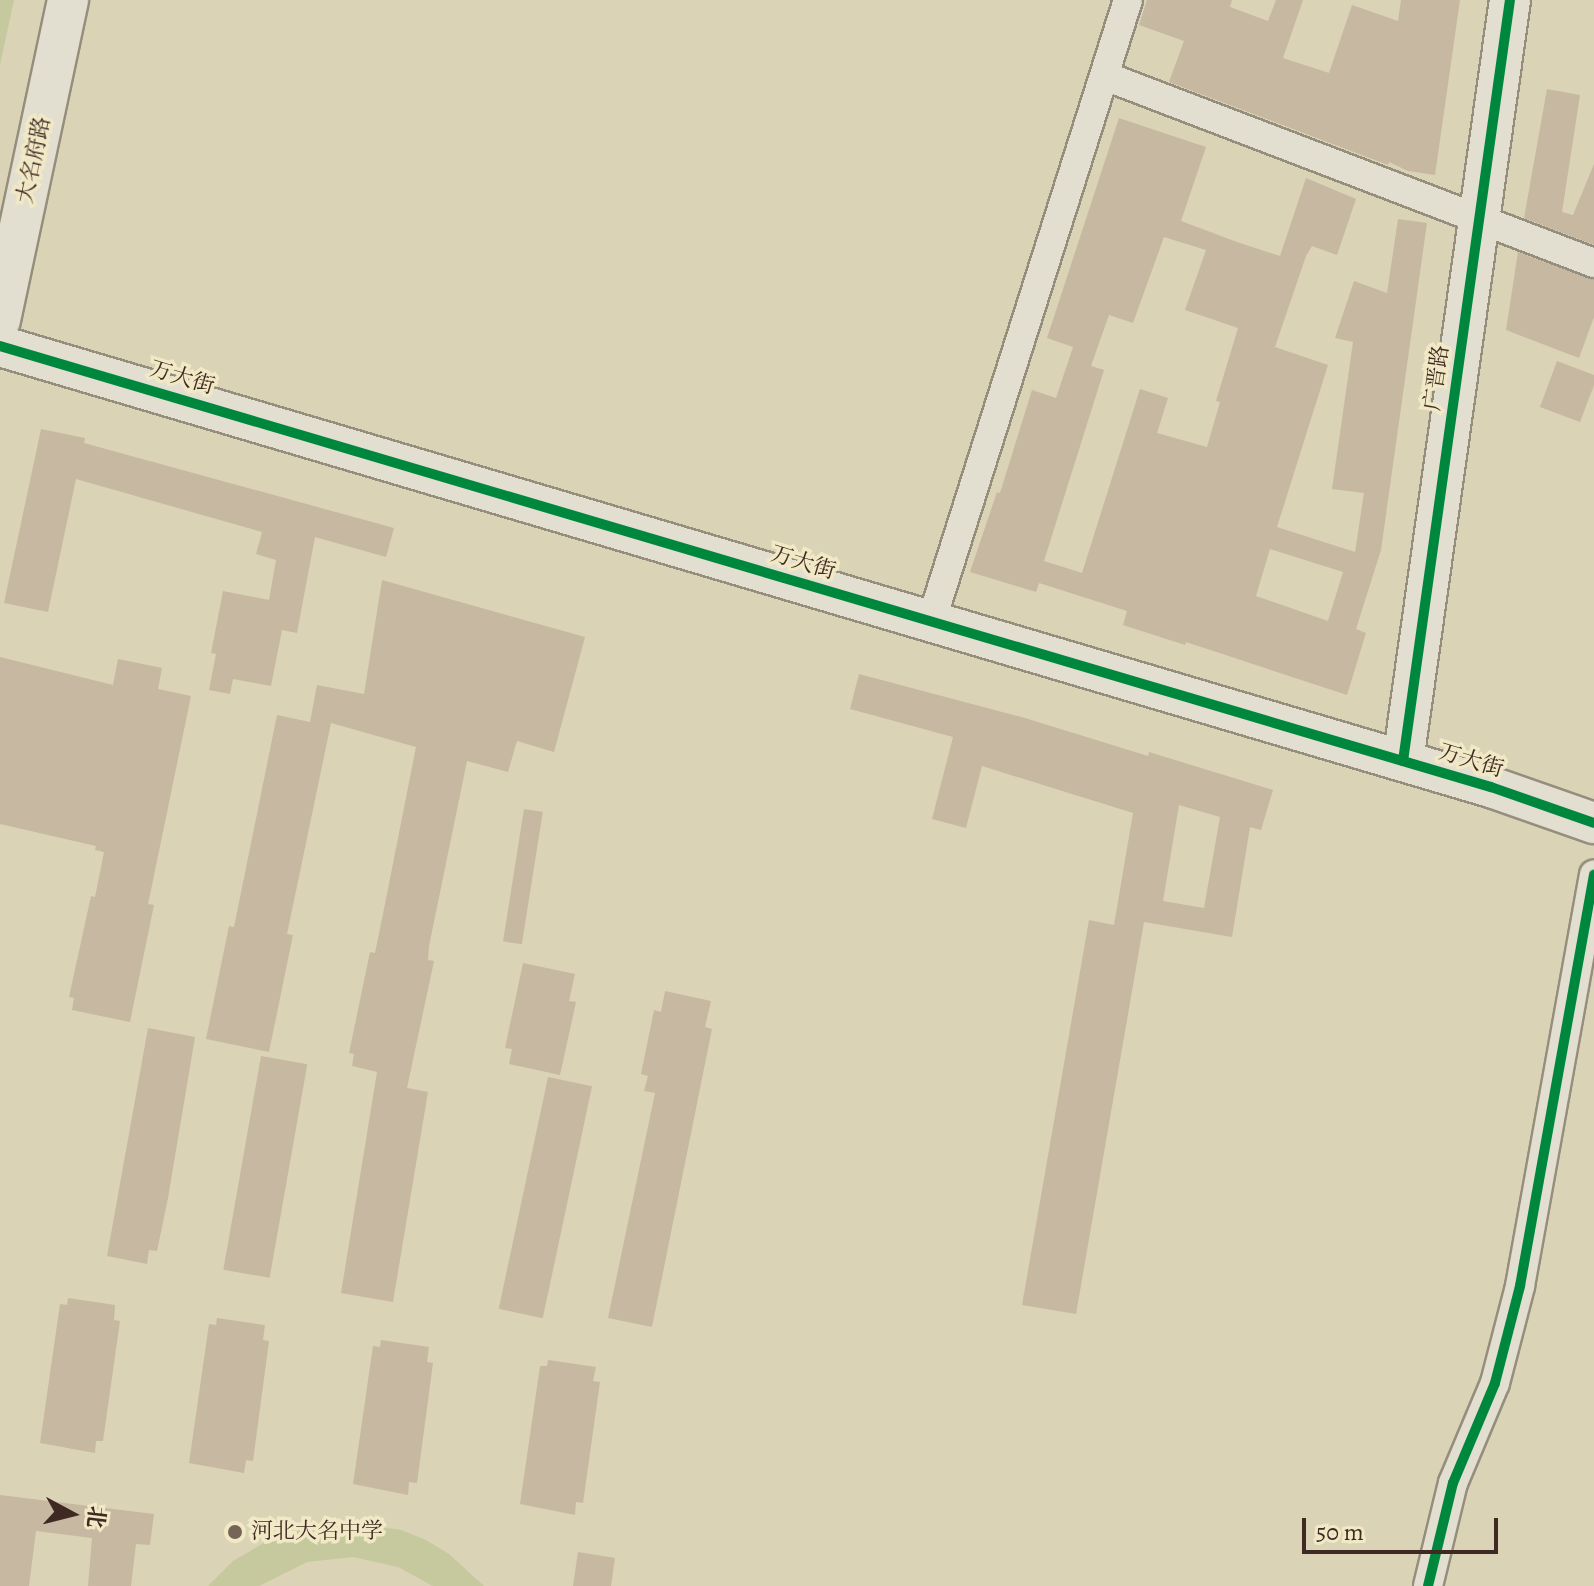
<!DOCTYPE html>
<html>
<head>
<meta charset="utf-8">
<style>
  body { margin:0 }
  #map { position:relative; width:1594px; height:1586px; overflow:hidden; background:#dad3b6; font-family:Alegreya,"Noto Serif SC",serif }
  div>[style] { position:absolute }
  [style*='--x'] { left:calc(var(--x)*1px); top:calc(var(--y)*1px); width:calc(var(--w)*1px); rotate:calc(var(--a)*1deg) }
  .green>* { inset:0; background:#c6c99d }
  .building>* { inset:0; background:#c7b8a2; transform-origin:0 0 }
  .roads { filter:drop-shadow(2px 0 #958e7d) drop-shadow(-2px 0 #958e7d) drop-shadow(0 2px #958e7d) drop-shadow(0 -2px #958e7d) }
  .street>* { height:28px; margin:-14px; padding:0 14px; transform-origin:14px; border-radius:14px; background:#e2ded0 }
  .secondary>* { height:40px; margin:-20px; padding:0 20px; transform-origin:20px; border-radius:20px; background:#e2ded0 }
  .cycleway>* { height:10px; margin:-5px; padding:0 5px; transform-origin:5px; border-radius:5px; background:#00873e }
  .dots>* { width:22px; height:22px; translate:-50% -50%; box-sizing:border-box; border:4px solid #f1e8c6; border-radius:50% }
  span { translate:-50% -50%; white-space:nowrap; text-align:center; line-height:1.15; -webkit-text-stroke:7px #f1e8c6; paint-order:stroke }
  .street-label { font-size:22px; color:#3e2a22 }
  .poi-label { font-size:22px; color:#3e2a22 }
  .left { translate:0 -50%; text-align:left }
  .north { position:absolute; left:32px; top:1474px; width:80px; height:80px; -webkit-text-stroke:6px #f1e8c6; paint-order:stroke; rotate:97deg; font-size:22px; font-weight:700; line-height:32px; text-align:center; color:#3e2a22 }
  .north::after { content:''; display:block; margin:auto; width:28px; height:36px; background:#3e2a22; clip-path:polygon(50% 0,100% 100%,50% 72%,0 100%) }
  .scale { position:absolute; left:1302px; top:1518px; width:196px; height:36px; box-sizing:border-box; border:4px solid #3e2a22; border-top:0; padding-left:10px; font-size:24px; line-height:28px; white-space:nowrap; color:#3e2a22; -webkit-text-stroke:6px #f1e8c6; paint-order:stroke }
</style>
</head>
<body>
<div id="map">
  <div class="green">
    <div style="clip-path:polygon(0 0,14px 0,0 65px)"></div>
    <div style="clip-path:polygon(349px 1522px,401px 1530px,426px 1540px,449px 1554px,484px 1586px,433px 1586px,398px 1567px,353px 1557px,307px 1562px,259px 1586px,208px 1586px,233px 1561px,276px 1536px,300px 1528px)"></div>
  </div>
  <div class="building">
    <div style="clip-path:polygon(1147px 0,1232px 0,1230px 7px,1268px 21px,1276px 0,1303px 0,1283px 58px,1329px 73px,1352px 5px,1398px 21px,1401px 0,1460px 0,1435px 175px,1408px 171px,1389px 162px,1388px 165px,1169px 82px,1184px 41px,1139px 25px)"></div>
    <div style="clip-path:polygon(1547px 89px,1580px 95px,1562px 212px,1573px 215px,1594px 164px,1594px 245px,1524px 218px)"></div>
    <div style="clip-path:polygon(evenodd,1119px 118px,1206px 147px,1181px 221px,1237px 242px,1280px 256px,1306px 178px,1356px 199px,1337px 255px,1312px 246px,1306px 256px,1275px 347px,1328px 365px,1277px 527px,1355px 552px,1364px 493px,1332px 489px,1353px 342px,1335px 338px,1354px 281px,1387px 293px,1398px 219px,1427px 223px,1381px 550px,1356px 629px,1366px 633px,1347px 695px,1186px 642px,1185px 645px,1123px 625px,1127px 611px,1039px 583px,1036px 592px,970px 572px,997px 492px,1000px 493px,1032px 390px,1056px 398px,1073px 347px,1047px 338px,1119px 118px,1164px 237px,1206px 250px,1185px 310px,1238px 328px,1216px 401px,1220px 402px,1207px 447px,1157px 433px,1168px 398px,1140px 389px,1082px 573px,1044px 561px,1104px 370px,1091px 366px,1109px 315px,1133px 323px,1164px 237px,1119px 118px,1270px 549px,1343px 572px,1328px 621px,1256px 596px,1270px 549px)"></div>
    <div style="clip-path:polygon(1518px 252px,1594px 280px,1594px 317px,1579px 358px,1506px 330px)"></div>
    <div style="clip-path:polygon(1557px 361px,1594px 375px,1594px 385px,1580px 422px,1540px 407px)"></div>
    <div style="clip-path:polygon(41px 429px,85px 438px,84px 443px,394px 528px,386px 557px,315px 537px,297px 633px,282px 630px,271px 686px,233px 679px,230px 694px,209px 690px,216px 654px,211px 653px,223px 591px,269px 600px,276px 560px,256px 554px,262px 532px,76px 479px,48px 612px,4px 603px)"></div>
    <div style="clip-path:polygon(382px 580px,585px 637px,554px 752px,517px 741px,508px 772px,467px 761px,429px 946px,428px 960px,434px 961px,407px 1088px,428px 1092px,393px 1302px,341px 1293px,377px 1072px,352px 1066px,354px 1054px,349px 1053px,370px 952px,375px 953px,384px 909px,416px 747px,331px 723px,287px 934px,293px 935px,269px 1052px,206px 1039px,229px 926px,234px 927px,277px 715px,310px 722px,317px 685px,364px 694px)"></div>
    <div style="clip-path:polygon(0 657px,113px 685px,118px 659px,162px 668px,158px 689px,191px 696px,151px 890px,148px 904px,154px 905px,130px 1022px,72px 1010px,74px 998px,69px 997px,91px 896px,95px 897px,104px 852px,95px 850px,96px 846px,0 824px)"></div>
    <div style="clip-path:polygon(evenodd,859px 674px,1025px 718px,1148px 756px,1149px 752px,1273px 790px,1261px 830px,1250px 827px,1232px 937px,1144px 922px,1076px 1314px,1022px 1305px,1089px 920px,1114px 925px,1133px 813px,982px 766px,966px 828px,932px 819px,953px 737px,850px 709px,859px 674px,1179px 805px,1220px 817px,1204px 908px,1163px 901px,1179px 805px)"></div>
    <div style="left:524px;top:809px;width:19px;height:134px;rotate:9deg"></div>
    <div style="clip-path:polygon(523px 963px,575px 974px,569px 1001px,576px 1002px,560px 1075px,509px 1064px,512px 1049px,505px 1048px)"></div>
    <div style="clip-path:polygon(665px 991px,711px 1001px,705px 1027px,712px 1029px,652px 1327px,608px 1318px,655px 1093px,644px 1091px,648px 1076px,641px 1074px,654px 1010px,661px 1012px)"></div>
    <div style="clip-path:polygon(148px 1028px,195px 1037px,168px 1198px,157px 1251px,149px 1250px,147px 1264px,107px 1256px)"></div>
    <div style="left:261px;top:1056px;width:47px;height:217px;rotate:10deg"></div>
    <div style="left:548px;top:1077px;width:45px;height:237px;rotate:12deg"></div>
    <div style="clip-path:polygon(68px 1298px,115px 1305px,114px 1320px,120px 1321px,103px 1441px,96px 1441px,95px 1453px,40px 1443px,60px 1304px,67px 1305px)"></div>
    <div style="clip-path:polygon(217px 1318px,265px 1325px,263px 1340px,269px 1341px,253px 1461px,246px 1460px,244px 1473px,189px 1463px,209px 1324px,216px 1325px)"></div>
    <div style="clip-path:polygon(381px 1340px,429px 1347px,427px 1362px,433px 1363px,417px 1483px,409px 1482px,408px 1495px,353px 1484px,373px 1346px,380px 1347px)"></div>
    <div style="clip-path:polygon(548px 1360px,596px 1367px,593px 1381px,600px 1382px,583px 1503px,576px 1502px,575px 1515px,520px 1504px,540px 1366px,547px 1366px)"></div>
    <div style="clip-path:polygon(0 1495px,154px 1514px,150px 1545px,136px 1544px,131px 1586px,88px 1586px,92px 1538px,36px 1531px,29px 1586px,0 1586px)"></div>
    <div style="clip-path:polygon(578px 1552px,615px 1558px,611px 1586px,573px 1586px)"></div>
  </div>
  <div class="roads">
    <div class="street">
      <div style="--x:1105;--y:76;--w:524;--a:20.93"></div>
      <div style="--x:931;--y:622;--w:652;--a:-72.43"></div>
      <div style="--x:1428;--y:1586;--w:106;--a:-76.4"></div>
      <div style="--x:1453;--y:1483;--w:108;--a:-67.2"></div>
      <div style="--x:1495;--y:1383;--w:100;--a:-75.5"></div>
      <div style="--x:1520;--y:1286;--w:418;--a:-79.8"></div>
    </div>
    <div class="secondary">
      <div style="--x:0;--y:320;--w:327;--a:-78"></div>
      <div style="--x:0;--y:346;--w:1555;--a:16.48"></div>
      <div style="--x:1491;--y:787;--w:109;--a:19.3"></div>
      <div style="--x:1403;--y:761;--w:768;--a:-82"></div>
    </div>
  </div>
  <div class="cycleway">
    <div style="--x:0;--y:346;--w:1555;--a:16.48"></div>
    <div style="--x:1491;--y:787;--w:109;--a:19.3"></div>
    <div style="--x:1403;--y:761;--w:768;--a:-82"></div>
    <div style="--x:1428;--y:1586;--w:106;--a:-76.4"></div>
    <div style="--x:1453;--y:1483;--w:108;--a:-67.2"></div>
    <div style="--x:1495;--y:1383;--w:100;--a:-75.5"></div>
    <div style="--x:1520;--y:1286;--w:418;--a:-79.8"></div>
  </div>
  <div class="dots">
    <div style="left:235px;top:1532px;background:#756556"></div>
  </div>
  <div class="street-label">
    <span style="left:34px;top:160px;rotate:-78deg">大名府路</span>
    <span style="left:182px;top:378px;rotate:17deg">万大街</span>
    <span style="left:1437px;top:378px;rotate:-82deg">广晋路</span>
    <span style="left:803px;top:563px;rotate:17deg">万大街</span>
    <span style="left:1471px;top:761px;rotate:17deg">万大街</span>
  </div>
  <div class="poi-label">
    <span class="left" style="left:251px;top:1532px">河北大名中学</span>
  </div>
  <div class="north">北</div>
  <div class="scale">50 m</div>
</div>
</body>
</html>
